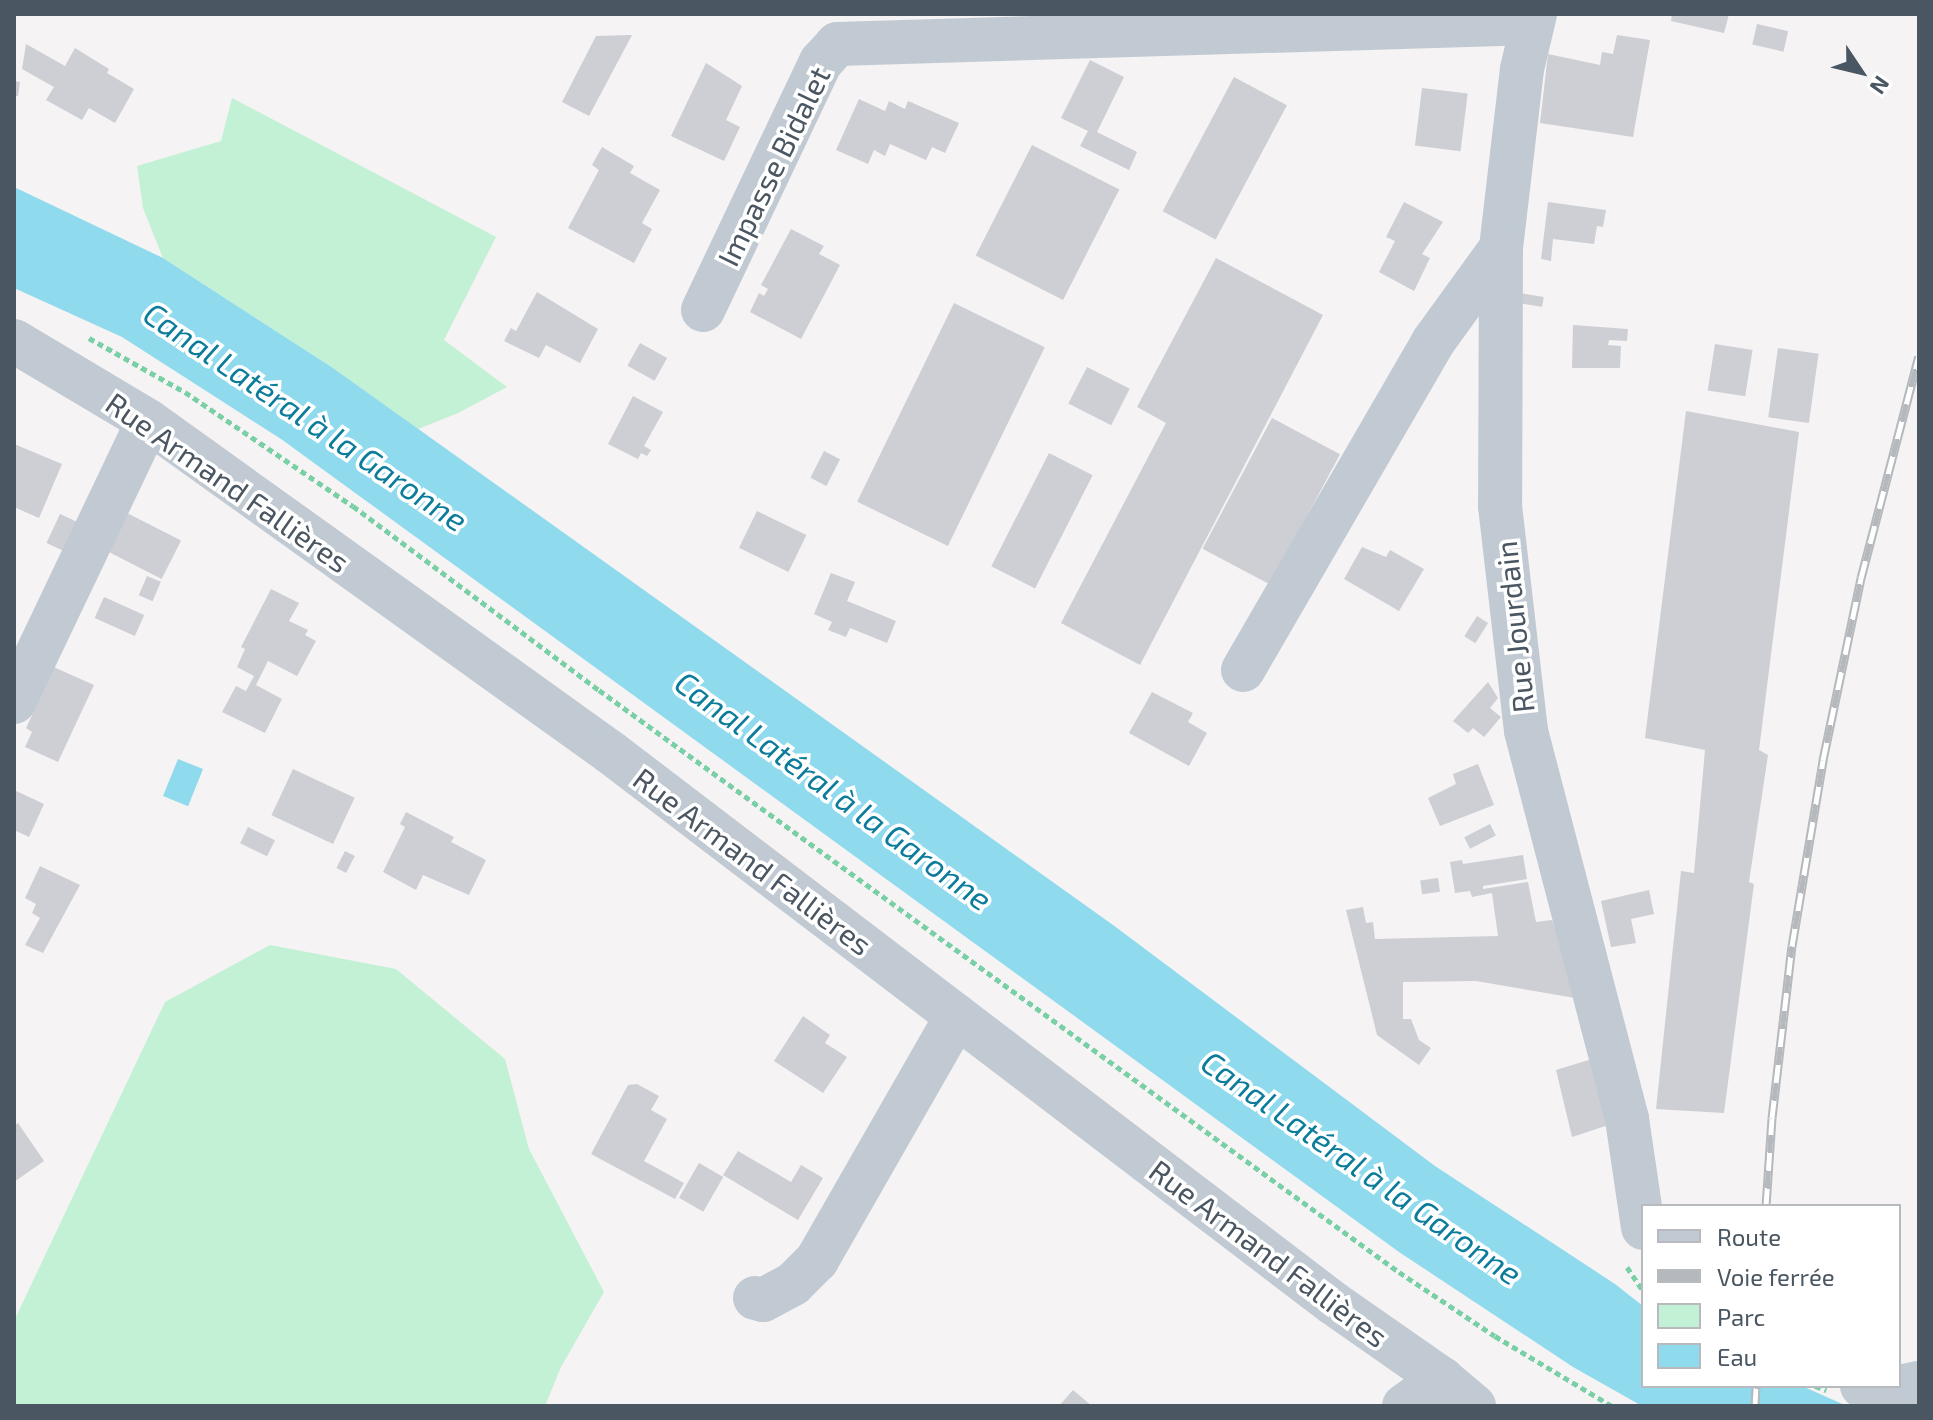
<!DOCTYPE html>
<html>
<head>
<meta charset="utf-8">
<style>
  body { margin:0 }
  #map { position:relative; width:1933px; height:1420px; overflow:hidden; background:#f5f3f3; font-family:"Exo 2",sans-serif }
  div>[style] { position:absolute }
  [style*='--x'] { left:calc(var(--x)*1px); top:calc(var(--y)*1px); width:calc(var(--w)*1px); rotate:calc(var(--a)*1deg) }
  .green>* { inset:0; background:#c3f1d5 }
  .water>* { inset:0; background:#90daee; transform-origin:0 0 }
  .building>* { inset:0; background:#cdcfd5; transform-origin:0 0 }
  .path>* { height:5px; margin-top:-2.5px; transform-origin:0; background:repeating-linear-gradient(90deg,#7ad0a6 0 6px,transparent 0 10px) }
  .minor>* { height:44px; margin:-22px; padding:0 22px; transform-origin:22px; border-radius:22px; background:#c1cad2 }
  .rail>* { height:9px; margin-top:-4.5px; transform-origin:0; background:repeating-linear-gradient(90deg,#fff 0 18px,#b5b8bd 0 36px); box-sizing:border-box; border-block:2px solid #b5b8bd }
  span { translate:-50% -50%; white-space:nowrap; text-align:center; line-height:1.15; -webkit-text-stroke:7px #fff; paint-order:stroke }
  .street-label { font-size:30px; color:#4a5661 }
  .water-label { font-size:32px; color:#0c7c9b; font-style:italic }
  .frame { position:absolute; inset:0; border:16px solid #4a5661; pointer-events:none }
  .legend { position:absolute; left:1641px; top:1204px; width:260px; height:184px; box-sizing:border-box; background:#fff; border:2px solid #b7bbc0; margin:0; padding:10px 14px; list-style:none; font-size:24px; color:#4a5661 }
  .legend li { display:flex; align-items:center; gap:16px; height:40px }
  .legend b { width:40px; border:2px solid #b7bbc0 }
  .north { position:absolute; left:1821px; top:32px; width:80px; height:80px; -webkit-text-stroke:6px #fff; paint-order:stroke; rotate:125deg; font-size:22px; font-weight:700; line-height:32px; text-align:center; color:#4a5661 }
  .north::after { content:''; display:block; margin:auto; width:28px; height:36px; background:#4a5661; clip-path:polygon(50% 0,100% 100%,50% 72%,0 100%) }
</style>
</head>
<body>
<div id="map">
  <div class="green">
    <div style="clip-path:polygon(232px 98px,496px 237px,444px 340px,507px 387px,458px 413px,418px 429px,333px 368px,163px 258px,143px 208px,137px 166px,221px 141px)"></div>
    <div style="clip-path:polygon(270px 945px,396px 969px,505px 1059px,529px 1149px,604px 1292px,561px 1367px,545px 1406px,14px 1406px,14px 1321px,165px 1002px)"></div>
  </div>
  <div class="water">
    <div style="clip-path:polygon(14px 187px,163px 258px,333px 368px,1113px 925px,1435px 1166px,1615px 1284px,1643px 1306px,1643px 1386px,1802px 1386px,1847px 1406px,1642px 1406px,1573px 1367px,1399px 1252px,281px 439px,122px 337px,14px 288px)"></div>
    <div style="left:178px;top:759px;width:27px;height:40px;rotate:22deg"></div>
  </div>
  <div class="building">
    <div style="clip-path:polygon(1672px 14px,1729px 14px,1724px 33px,1671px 21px)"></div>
    <div style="left:1757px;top:24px;width:32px;height:21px;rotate:13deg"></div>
    <div style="clip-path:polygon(632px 35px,589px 116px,562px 102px,596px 36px)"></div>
    <div style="clip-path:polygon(1617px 35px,1650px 40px,1633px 137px,1540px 123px,1548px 54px,1600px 65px,1602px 52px,1613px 54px)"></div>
    <div style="clip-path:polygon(26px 44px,65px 66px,75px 48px,109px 69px,107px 73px,134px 89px,115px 123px,89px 108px,82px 120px,46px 100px,54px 87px,22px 69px)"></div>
    <div style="clip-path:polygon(1090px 60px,1124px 77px,1097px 132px,1137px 152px,1129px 170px,1080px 146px,1088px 131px,1061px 118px)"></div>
    <div style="clip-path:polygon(706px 63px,742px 86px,726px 120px,740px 127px,724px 161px,671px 136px)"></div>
    <div style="left:1234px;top:77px;width:60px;height:152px;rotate:28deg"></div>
    <div style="clip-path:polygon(14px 81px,20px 82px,18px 96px,14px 96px)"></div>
    <div style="left:1422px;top:88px;width:46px;height:58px;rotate:7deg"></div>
    <div style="clip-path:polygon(859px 99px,885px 111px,889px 101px,905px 109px,908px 101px,959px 123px,945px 153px,932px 147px,926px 160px,890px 144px,885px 156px,874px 150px,868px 164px,836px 150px)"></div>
    <div style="left:1032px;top:145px;width:98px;height:124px;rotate:27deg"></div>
    <div style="clip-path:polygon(602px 147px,634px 166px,630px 173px,660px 190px,642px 223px,652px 229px,634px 263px,568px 228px,599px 170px,592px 165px)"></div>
    <div style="clip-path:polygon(1404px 202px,1443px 222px,1422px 254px,1430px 258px,1414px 291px,1379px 272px,1395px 241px,1386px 237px)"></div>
    <div style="clip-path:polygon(1548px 202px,1606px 210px,1603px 227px,1597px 226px,1594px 244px,1553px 239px,1551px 261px,1541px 259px)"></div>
    <div style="clip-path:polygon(791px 229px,824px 246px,819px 254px,840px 265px,801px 339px,750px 312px,759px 293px,764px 296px,768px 289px,761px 285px)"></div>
    <div style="clip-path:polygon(1216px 258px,1323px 315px,1140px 665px,1061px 623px,1166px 423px,1137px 407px)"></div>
    <div style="clip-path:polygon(537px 292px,598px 329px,580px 363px,546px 345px,539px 358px,504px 341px,511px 328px,516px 331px)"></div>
    <div style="left:1519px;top:293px;width:25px;height:10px;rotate:9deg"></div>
    <div style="left:954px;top:303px;width:101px;height:221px;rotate:26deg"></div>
    <div style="clip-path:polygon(1573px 325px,1628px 329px,1627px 341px,1609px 340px,1608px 345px,1621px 346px,1620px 368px,1572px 368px)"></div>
    <div style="left:640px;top:343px;width:31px;height:26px;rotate:29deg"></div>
    <div style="left:1715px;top:344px;width:38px;height:47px;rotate:9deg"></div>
    <div style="left:1778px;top:348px;width:41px;height:70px;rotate:8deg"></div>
    <div style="left:1087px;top:367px;width:48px;height:41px;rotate:27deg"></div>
    <div style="clip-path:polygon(633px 396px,663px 412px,644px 446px,651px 450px,647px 456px,641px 453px,638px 459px,608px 444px)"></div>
    <div style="clip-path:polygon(1686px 411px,1799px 432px,1759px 750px,1768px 755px,1749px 882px,1754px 884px,1724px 1113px,1656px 1109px,1681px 871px,1694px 873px,1705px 750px,1645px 738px)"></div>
    <div style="left:1272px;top:418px;width:77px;height:148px;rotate:28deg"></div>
    <div style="clip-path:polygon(14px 444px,62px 464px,39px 518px,14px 507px)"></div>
    <div style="left:824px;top:451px;width:18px;height:30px;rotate:27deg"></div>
    <div style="left:1049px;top:453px;width:49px;height:127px;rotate:27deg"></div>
    <div style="left:757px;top:511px;width:55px;height:41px;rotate:26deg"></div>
    <div style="left:125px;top:512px;width:63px;height:43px;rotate:27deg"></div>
    <div style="left:60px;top:514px;width:31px;height:32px;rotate:25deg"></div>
    <div style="clip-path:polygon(1362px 547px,1386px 557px,1390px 550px,1424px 569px,1399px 611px,1344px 579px)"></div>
    <div style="clip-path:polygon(831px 573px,855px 582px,847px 601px,896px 621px,887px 643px,850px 628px,846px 637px,828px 630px,832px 622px,814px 614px)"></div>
    <div style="left:147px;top:576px;width:15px;height:21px;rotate:23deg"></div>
    <div style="clip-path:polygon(271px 589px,299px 603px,289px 621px,308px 630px,305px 635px,316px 641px,297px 676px,268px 661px,256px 685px,282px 699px,265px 733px,222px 712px,236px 686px,246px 691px,254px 676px,237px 667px,245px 649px,241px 647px)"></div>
    <div style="left:104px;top:597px;width:44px;height:23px;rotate:24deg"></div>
    <div style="left:1477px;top:616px;width:13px;height:24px;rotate:32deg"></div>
    <div style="clip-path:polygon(49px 665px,94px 685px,58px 762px,25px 747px,32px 732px,26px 728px,33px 713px,27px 711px)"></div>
    <div style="clip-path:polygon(1488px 682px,1498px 698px,1490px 708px,1501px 717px,1484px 737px,1473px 728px,1468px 733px,1453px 721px)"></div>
    <div style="clip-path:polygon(1152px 692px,1193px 713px,1188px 722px,1207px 733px,1189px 766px,1129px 733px)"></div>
    <div style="clip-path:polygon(1478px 764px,1494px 805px,1440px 826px,1428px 798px,1456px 784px,1453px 774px)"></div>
    <div style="left:293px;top:769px;width:68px;height:51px;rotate:25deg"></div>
    <div style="clip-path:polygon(14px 790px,44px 804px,29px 837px,14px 830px)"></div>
    <div style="clip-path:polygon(406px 812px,454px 837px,451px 842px,486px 860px,469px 895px,423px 875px,416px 890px,383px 872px,405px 827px,400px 824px)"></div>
    <div style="left:1490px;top:824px;width:13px;height:29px;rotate:63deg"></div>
    <div style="left:248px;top:827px;width:30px;height:18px;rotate:26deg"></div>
    <div style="left:345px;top:851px;width:11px;height:19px;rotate:27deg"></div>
    <div style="clip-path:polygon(1523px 855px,1527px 879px,1483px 886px,1483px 889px,1528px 882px,1536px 922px,1552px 920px,1559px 937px,1575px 998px,1476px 981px,1403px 982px,1403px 1019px,1411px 1019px,1419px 1040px,1431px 1048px,1419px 1065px,1377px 1035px,1346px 910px,1363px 907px,1366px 923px,1373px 922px,1375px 939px,1498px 936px,1492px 893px,1472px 897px,1470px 891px,1455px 893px,1450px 862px,1462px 860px,1463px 864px)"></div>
    <div style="clip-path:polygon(40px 866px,80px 885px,43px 953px,25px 945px,40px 918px,32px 913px,36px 904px,25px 898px)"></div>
    <div style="left:1438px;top:878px;width:14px;height:18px;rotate:82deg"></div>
    <div style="clip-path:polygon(1649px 890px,1654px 914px,1631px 919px,1636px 943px,1611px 947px,1601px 901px)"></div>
    <div style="clip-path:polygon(803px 1016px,830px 1035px,825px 1043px,847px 1057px,823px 1093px,774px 1061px)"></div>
    <div style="clip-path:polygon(1592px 1059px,1627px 1119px,1572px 1137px,1556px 1070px)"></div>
    <div style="clip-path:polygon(637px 1084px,659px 1096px,651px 1110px,667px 1119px,644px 1161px,684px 1183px,675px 1199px,591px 1154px,628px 1085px)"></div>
    <div style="clip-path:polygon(18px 1123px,44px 1161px,14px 1182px,14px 1126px)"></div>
    <div style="clip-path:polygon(738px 1151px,791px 1182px,801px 1165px,823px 1178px,798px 1220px,723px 1175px)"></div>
    <div style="left:699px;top:1163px;width:28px;height:40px;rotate:30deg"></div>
    <div style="clip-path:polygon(1073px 1390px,1092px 1406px,1059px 1406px)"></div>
  </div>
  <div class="path">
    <div style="--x:89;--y:338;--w:110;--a:29.4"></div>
    <div style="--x:185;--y:392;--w:203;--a:34.2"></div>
    <div style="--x:353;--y:506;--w:307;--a:36.8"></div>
    <div style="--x:599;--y:690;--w:989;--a:36.04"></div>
    <div style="--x:1399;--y:1272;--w:115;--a:33.7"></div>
    <div style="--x:1495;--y:1336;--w:136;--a:30.9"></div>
    <div style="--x:1627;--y:1267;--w:29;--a:56"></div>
    <div style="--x:1815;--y:1386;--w:12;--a:20"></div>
  </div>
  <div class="minor">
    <div style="--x:1535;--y:14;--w:57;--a:103.3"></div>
    <div style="--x:1522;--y:69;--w:180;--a:96.7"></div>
    <div style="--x:1501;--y:248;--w:258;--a:90.2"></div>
    <div style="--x:1500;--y:506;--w:226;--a:83.4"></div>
    <div style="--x:1526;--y:731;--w:401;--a:75.4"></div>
    <div style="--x:1627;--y:1119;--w:110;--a:81.6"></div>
    <div style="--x:703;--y:310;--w:275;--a:-64.6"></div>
    <div style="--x:821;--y:62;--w:24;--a:-48"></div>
    <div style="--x:837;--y:44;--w:695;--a:-1.73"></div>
    <div style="--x:14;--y:341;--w:156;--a:30.8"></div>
    <div style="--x:148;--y:421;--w:568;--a:35.62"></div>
    <div style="--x:610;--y:752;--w:909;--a:37.31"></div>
    <div style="--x:1333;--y:1303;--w:133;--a:34.9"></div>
    <div style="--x:1442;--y:1379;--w:42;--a:40.2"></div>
    <div style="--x:1243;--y:670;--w:379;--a:-59.9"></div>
    <div style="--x:1433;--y:342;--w:116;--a:-54.1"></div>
    <div style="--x:14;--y:702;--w:311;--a:-64.5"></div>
    <div style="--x:755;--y:1298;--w:8;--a:14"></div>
    <div style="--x:763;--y:1300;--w:34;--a:-28"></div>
    <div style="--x:793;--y:1284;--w:34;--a:-45"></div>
    <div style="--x:817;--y:1260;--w:281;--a:-60.2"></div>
    <div style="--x:1862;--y:1386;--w:23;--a:10"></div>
    <div style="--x:1885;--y:1390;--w:35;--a:-12"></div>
    <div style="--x:1404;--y:1406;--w:47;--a:-35.4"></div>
  </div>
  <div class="rail">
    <div style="--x:1766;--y:1206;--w:88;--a:-86.1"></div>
    <div style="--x:1772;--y:1118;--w:173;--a:-83.4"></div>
    <div style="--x:1792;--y:946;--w:189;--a:-80.5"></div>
    <div style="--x:1823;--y:760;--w:186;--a:-78.2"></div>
    <div style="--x:1861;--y:578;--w:229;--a:-75.4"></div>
    <div style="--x:1755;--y:1406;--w:20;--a:-87"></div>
  </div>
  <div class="street-label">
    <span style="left:773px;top:166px;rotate:-64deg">Impasse Bidalet</span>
    <span style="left:228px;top:482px;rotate:35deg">Rue Armand Fallières</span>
    <span style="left:1514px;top:627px;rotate:-96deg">Rue Jourdain</span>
    <span style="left:753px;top:861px;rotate:37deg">Rue Armand Fallières</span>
    <span style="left:1269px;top:1253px;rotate:37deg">Rue Armand Fallières</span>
  </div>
  <div class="water-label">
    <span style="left:306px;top:416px;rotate:34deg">Canal Latéral à la Garonne</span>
    <span style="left:834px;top:790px;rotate:36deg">Canal Latéral à la Garonne</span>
    <span style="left:1362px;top:1167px;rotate:35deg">Canal Latéral à la Garonne</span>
  </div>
  <div class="frame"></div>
  <ul class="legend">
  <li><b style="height:10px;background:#c1cad2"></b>Route</li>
  <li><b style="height:10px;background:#b5b8bd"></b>Voie ferrée</li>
  <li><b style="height:22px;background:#c3f1d5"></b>Parc</li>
  <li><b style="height:22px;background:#90daee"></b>Eau</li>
  </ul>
  <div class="north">N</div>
</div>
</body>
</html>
